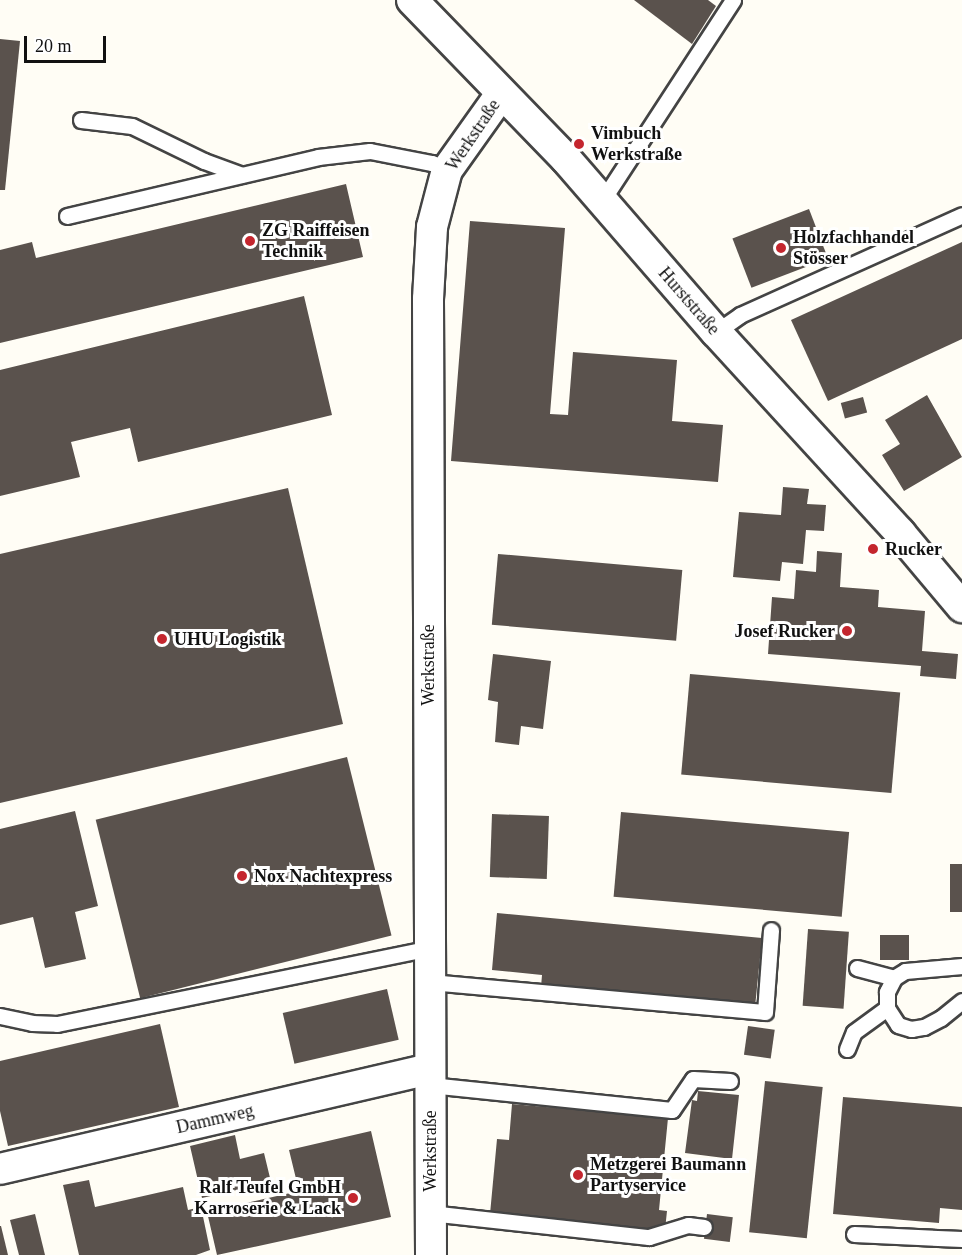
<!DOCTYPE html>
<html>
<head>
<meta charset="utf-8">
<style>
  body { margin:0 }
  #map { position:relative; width:962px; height:1255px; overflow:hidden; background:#fffdf5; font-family:"Times New Roman",serif }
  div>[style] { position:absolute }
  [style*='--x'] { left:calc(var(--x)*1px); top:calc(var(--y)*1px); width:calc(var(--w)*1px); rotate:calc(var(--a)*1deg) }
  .building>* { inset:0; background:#5a524d; transform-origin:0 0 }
  .roads { filter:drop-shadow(2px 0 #444) drop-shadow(-2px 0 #444) drop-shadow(0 2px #444) drop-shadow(0 -2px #444) }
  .lane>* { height:15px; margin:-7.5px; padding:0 7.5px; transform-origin:7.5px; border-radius:7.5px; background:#fff }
  .street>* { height:30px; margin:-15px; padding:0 15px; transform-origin:15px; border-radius:15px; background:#fff }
  .dots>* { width:16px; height:16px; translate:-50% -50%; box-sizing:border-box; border:3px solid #fff; border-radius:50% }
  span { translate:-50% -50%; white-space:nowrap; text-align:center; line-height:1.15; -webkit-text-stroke:6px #fff; paint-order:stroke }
  .poi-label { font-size:18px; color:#111; font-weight:700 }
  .left { translate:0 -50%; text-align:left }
  .right { translate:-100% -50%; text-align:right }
  .street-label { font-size:18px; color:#111 }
  .scale { position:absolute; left:24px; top:36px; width:82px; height:27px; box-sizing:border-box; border:3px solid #111; border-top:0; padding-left:8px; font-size:18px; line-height:21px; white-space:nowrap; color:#111; -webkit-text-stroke:4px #fff; paint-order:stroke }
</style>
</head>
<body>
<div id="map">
  <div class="building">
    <div style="clip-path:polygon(634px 0,708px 0,716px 6px,692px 44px)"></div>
    <div style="clip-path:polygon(0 39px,20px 41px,5px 190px,0 190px)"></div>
    <div style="clip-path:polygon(346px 184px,363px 257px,0 343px,0 250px,32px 242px,36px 258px)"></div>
    <div style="left:809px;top:209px;width:53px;height:82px;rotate:69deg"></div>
    <div style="clip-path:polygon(470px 221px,565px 228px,550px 414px,568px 415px,573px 352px,677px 360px,672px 421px,723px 425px,718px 482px,451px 461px)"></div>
    <div style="clip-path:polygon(962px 242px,962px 339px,828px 401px,791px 320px)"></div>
    <div style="clip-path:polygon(304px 296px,332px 415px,138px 462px,130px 428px,71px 442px,80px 477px,0 496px,0 370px)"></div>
    <div style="clip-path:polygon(927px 395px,962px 457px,904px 491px,882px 455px,900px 444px,885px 420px)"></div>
    <div style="left:863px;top:397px;width:16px;height:23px;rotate:75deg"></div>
    <div style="clip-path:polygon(783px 487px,809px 489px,807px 504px,826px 505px,824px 531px,806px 530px,803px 564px,782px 562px,780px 581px,733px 577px,739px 512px,781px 515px)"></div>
    <div style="clip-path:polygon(288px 488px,343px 724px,0 803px,0 554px)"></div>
    <div style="clip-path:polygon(817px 551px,842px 553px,840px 587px,879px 590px,878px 607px,925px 611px,922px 651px,958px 654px,956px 679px,920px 676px,921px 666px,768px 654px,772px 597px,794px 599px,796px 570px,816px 572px)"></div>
    <div style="left:498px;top:554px;width:185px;height:71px;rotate:5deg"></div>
    <div style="clip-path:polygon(493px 654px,551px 661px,543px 729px,521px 726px,519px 745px,495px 742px,498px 702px,488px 700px)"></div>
    <div style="left:690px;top:674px;width:211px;height:101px;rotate:5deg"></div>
    <div style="left:347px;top:757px;width:184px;height:259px;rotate:76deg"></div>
    <div style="clip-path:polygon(75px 811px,98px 906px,75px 912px,86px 959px,45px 968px,33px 917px,0 925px,0 829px)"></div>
    <div style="left:621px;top:812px;width:229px;height:85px;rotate:5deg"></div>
    <div style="left:492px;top:814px;width:57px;height:63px;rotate:2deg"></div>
    <div style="left:950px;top:864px;width:12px;height:48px"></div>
    <div style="clip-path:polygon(497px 913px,762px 938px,755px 1007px,541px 987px,542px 975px,492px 970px)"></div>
    <div style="left:808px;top:929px;width:41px;height:77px;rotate:4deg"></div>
    <div style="left:880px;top:935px;width:29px;height:25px"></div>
    <div style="left:387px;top:989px;width:52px;height:107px;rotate:77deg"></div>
    <div style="clip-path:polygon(160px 1024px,179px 1107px,8px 1146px,0 1111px,0 1061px)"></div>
    <div style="left:748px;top:1026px;width:27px;height:29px;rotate:8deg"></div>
    <div style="left:765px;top:1081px;width:58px;height:152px;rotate:6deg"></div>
    <div style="clip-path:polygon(698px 1091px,739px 1095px,732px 1159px,685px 1153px,692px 1100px,697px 1101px)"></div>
    <div style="clip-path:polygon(843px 1097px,962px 1107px,962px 1210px,940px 1208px,939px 1223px,833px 1214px)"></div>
    <div style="clip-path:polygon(512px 1104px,668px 1118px,659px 1210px,667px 1211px,665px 1230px,490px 1214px,497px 1139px,509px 1140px)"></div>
    <div style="clip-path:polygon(371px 1131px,391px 1217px,217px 1255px,207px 1212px,299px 1191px,289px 1150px)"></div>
    <div style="clip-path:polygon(235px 1135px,240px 1159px,264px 1153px,271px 1182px,202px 1198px,190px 1146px)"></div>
    <div style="clip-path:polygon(89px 1180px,95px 1207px,183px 1187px,188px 1210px,201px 1207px,210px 1250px,196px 1255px,79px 1255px,63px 1185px)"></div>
    <div style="clip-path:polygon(35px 1214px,45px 1255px,19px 1255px,10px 1220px)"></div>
    <div style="left:707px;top:1214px;width:26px;height:25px;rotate:7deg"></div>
    <div style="clip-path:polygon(0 1226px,1px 1226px,8px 1255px,0 1255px)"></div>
  </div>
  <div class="roads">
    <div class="lane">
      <div style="--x:81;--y:120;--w:51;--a:6.7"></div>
      <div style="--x:132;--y:126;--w:80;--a:25.9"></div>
      <div style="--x:204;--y:161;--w:40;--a:20.2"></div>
      <div style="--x:602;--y:201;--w:240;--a:-56.9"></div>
      <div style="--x:67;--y:216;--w:258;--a:-13.2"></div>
      <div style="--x:318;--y:157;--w:52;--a:-6.6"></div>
      <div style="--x:370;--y:151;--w:63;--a:11"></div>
      <div style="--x:432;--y:163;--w:17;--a:25"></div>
      <div style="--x:716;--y:332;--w:29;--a:-35"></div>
      <div style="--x:740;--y:315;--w:243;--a:-24.2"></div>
      <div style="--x:962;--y:966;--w:57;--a:175"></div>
      <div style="--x:905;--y:971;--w:13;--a:148"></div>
      <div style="--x:894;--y:978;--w:16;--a:117"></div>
      <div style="--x:887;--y:992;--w:16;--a:90"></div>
      <div style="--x:887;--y:1008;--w:20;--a:57"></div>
      <div style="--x:898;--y:1025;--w:14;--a:17"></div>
      <div style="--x:911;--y:1029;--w:13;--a:-9"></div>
      <div style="--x:924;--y:1027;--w:19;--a:-28"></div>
      <div style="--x:941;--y:1018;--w:27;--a:-39"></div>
      <div style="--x:857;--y:968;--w:38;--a:15"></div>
      <div style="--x:429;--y:982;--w:337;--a:5.1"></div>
      <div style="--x:765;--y:1012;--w:82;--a:-85.8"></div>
      <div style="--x:0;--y:1016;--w:33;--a:12"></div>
      <div style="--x:32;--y:1023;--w:25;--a:2"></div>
      <div style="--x:57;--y:1024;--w:380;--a:-11.5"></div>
      <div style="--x:847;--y:1049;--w:18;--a:-68"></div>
      <div style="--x:854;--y:1032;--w:41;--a:-36"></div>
      <div style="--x:430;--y:1085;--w:243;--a:5.9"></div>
      <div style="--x:672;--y:1110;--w:37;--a:-56"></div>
      <div style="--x:693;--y:1079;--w:37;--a:3"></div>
      <div style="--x:430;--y:1213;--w:220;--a:6.3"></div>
      <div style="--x:649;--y:1237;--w:41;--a:-17.1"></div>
      <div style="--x:688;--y:1225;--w:16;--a:7"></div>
      <div style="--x:854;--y:1234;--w:108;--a:2.7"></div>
    </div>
    <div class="street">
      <div style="--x:412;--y:0;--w:221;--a:45.9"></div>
      <div style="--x:566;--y:159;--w:229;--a:49.1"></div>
      <div style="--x:716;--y:332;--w:273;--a:47.5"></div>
      <div style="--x:900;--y:533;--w:97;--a:50"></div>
      <div style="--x:0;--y:1169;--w:441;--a:-13.1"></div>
      <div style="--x:431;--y:1255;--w:956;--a:-90.18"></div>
      <div style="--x:428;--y:299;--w:72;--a:-86.8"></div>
      <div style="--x:432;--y:227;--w:59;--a:-75.3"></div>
      <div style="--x:447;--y:170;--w:93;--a:-54.6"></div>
    </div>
  </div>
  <div class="dots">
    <div style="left:579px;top:144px;background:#c4262e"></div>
    <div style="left:250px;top:241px;background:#c4262e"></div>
    <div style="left:781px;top:248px;background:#c4262e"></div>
    <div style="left:873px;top:549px;background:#c4262e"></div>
    <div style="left:847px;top:631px;background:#c4262e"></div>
    <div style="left:162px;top:639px;background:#c4262e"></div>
    <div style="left:242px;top:876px;background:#c4262e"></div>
    <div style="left:578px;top:1175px;background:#c4262e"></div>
    <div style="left:353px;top:1198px;background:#c4262e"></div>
  </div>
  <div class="poi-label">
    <span class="left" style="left:591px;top:144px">Vimbuch<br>Werkstraße</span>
    <span class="left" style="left:262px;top:241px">ZG Raiffeisen<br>Technik</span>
    <span class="left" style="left:793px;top:248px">Holzfachhandel<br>Stösser</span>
    <span class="left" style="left:885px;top:549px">Rucker</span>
    <span class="right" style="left:835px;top:631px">Josef Rucker</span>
    <span class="left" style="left:174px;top:639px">UHU Logistik</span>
    <span class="left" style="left:254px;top:876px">Nox Nachtexpress</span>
    <span class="left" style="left:590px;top:1175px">Metzgerei Baumann<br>Partyservice</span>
    <span class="right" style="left:341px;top:1198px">Ralf Teufel GmbH<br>Karroserie &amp; Lack</span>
  </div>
  <div class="street-label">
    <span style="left:473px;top:135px;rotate:-56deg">Werkstraße</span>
    <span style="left:689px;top:301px;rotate:49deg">Hurststraße</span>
    <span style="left:428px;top:665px;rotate:-90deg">Werkstraße</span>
    <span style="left:215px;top:1119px;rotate:-13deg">Dammweg</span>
    <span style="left:430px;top:1151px;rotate:-90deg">Werkstraße</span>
  </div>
  <div class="scale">20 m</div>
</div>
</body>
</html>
